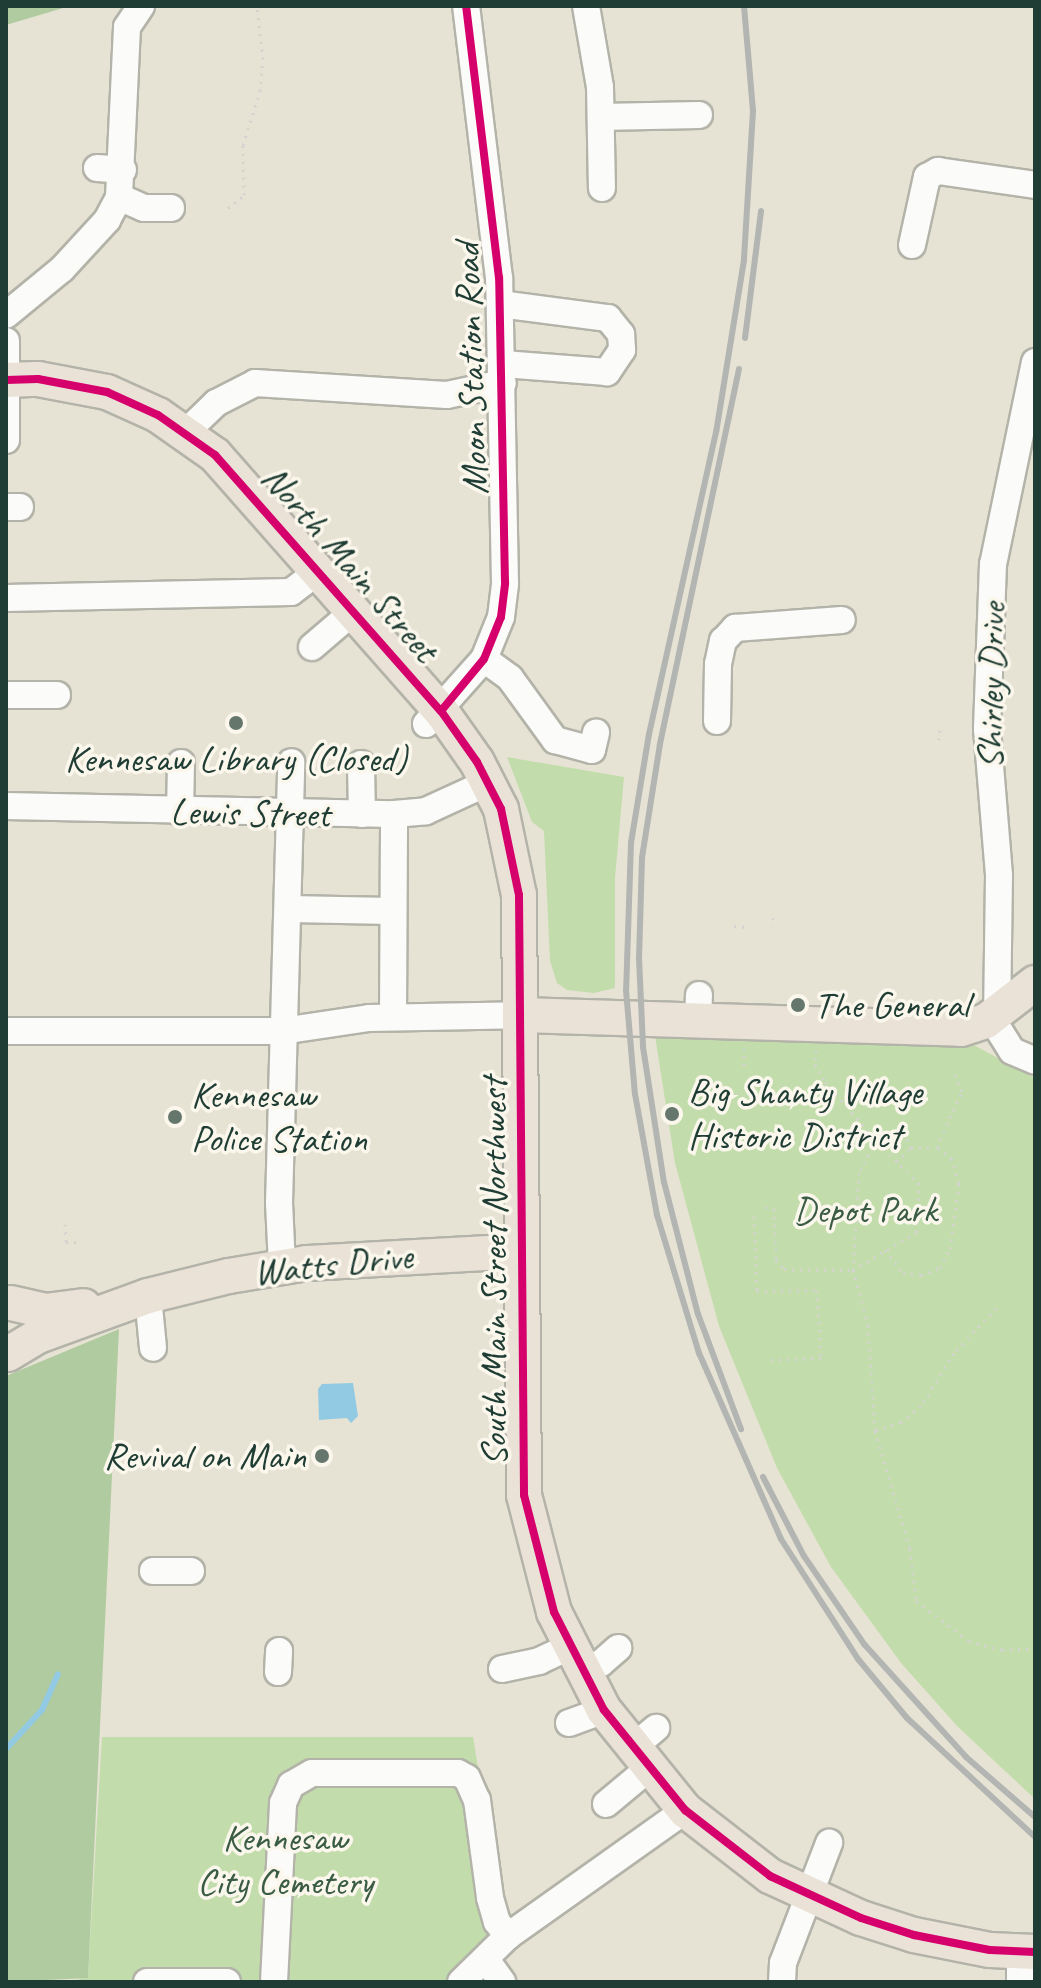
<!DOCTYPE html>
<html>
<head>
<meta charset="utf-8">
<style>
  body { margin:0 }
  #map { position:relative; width:1041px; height:1988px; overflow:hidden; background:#e7e3d4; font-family:Caveat,sans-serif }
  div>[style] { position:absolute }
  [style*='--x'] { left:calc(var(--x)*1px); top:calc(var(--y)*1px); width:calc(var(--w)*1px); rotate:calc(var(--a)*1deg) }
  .green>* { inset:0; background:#c2ddab }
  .forest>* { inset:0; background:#b0cba0 }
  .water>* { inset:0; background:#92cae3 }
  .stream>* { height:6px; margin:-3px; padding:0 3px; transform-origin:3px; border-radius:3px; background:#92cae3 }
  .path>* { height:3px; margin-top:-1.5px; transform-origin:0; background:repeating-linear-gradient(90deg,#d3d4cf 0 2px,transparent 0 8px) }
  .roads { filter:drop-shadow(2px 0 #b3b3a9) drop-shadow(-2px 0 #b3b3a9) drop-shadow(0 2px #b3b3a9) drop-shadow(0 -2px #b3b3a9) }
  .minor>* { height:26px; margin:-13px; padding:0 13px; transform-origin:13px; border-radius:13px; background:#fbfbf9 }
  .major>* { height:34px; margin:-17px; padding:0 17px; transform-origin:17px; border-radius:17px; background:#eae2d7 }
  .rail>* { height:6px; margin:-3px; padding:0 3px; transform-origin:3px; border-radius:3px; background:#b2b5b2 }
  .cycleway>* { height:8px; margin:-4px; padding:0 4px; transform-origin:4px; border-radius:4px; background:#d6006c }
  .dots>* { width:22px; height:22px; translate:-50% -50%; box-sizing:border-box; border:4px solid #fbf7ec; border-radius:50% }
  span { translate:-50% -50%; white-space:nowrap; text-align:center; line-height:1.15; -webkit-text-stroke:7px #fbf7ec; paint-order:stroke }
  .street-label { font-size:38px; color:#1f3d34 }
  .poi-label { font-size:38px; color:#1f3d34 }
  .left { translate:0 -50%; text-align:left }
  .right { translate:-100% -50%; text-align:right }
  .park-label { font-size:38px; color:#3a5c45 }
  .frame { position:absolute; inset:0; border:8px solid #1f3d34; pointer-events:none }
</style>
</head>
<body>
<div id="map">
  <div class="green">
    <div style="clip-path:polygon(507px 757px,624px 777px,615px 878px,615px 988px,594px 993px,567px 990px,557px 983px,550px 961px,544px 831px,532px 822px)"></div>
    <div style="clip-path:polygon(655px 1036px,968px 1042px,1035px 1078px,1035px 1799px,958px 1727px,901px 1663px,831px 1567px,777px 1468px,719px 1326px,675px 1163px)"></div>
    <div style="clip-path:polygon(102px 1737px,473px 1737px,503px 1916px,450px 1982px,67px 1982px,88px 1977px)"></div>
  </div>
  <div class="forest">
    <div style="clip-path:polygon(6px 6px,70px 6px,6px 25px)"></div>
    <div style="clip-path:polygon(119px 1329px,88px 1978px,6px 1982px,6px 1376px)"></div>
  </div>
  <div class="water">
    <div style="clip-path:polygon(353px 1383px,358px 1416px,351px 1423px,347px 1418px,319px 1420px,318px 1389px,322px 1384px)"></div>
  </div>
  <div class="stream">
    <div style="--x:6;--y:1749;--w:53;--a:-47.3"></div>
    <div style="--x:42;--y:1710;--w:39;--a:-66"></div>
  </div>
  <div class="path">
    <div style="--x:228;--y:208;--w:21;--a:-39"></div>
    <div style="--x:244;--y:195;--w:50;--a:-91.1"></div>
    <div style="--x:243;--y:145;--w:57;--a:-72.5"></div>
    <div style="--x:260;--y:91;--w:32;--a:-85"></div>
    <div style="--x:263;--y:59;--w:53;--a:-96.5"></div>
    <div style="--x:939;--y:740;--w:14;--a:-86"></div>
    <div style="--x:773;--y:918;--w:8;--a:90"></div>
    <div style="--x:734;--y:926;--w:11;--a:5"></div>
    <div style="--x:744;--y:1048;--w:20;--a:90"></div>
    <div style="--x:816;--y:1050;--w:14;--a:94"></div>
    <div style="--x:815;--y:1064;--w:21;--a:61"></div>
    <div style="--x:825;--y:1082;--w:77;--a:48.7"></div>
    <div style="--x:903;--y:1132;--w:18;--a:63"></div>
    <div style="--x:897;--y:1162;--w:20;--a:-45"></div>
    <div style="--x:911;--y:1148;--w:24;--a:-2"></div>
    <div style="--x:765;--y:1207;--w:9;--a:13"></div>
    <div style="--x:774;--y:1209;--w:51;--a:87.8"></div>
    <div style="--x:776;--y:1260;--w:12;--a:48"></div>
    <div style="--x:784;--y:1269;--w:69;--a:0.8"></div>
    <div style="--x:853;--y:1270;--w:74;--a:-30.7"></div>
    <div style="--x:917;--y:1232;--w:48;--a:-87.6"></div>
    <div style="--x:919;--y:1184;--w:62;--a:-134.3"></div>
    <div style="--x:876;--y:1140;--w:37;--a:117"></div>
    <div style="--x:859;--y:1173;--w:97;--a:93.5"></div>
    <div style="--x:853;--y:1270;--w:57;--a:74.7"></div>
    <div style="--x:868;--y:1325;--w:106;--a:86.2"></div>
    <div style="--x:754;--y:1216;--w:75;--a:87.7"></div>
    <div style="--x:757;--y:1291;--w:60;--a:-1"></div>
    <div style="--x:817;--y:1290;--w:68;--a:86.6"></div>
    <div style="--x:821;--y:1358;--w:52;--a:177.8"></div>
    <div style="--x:65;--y:1224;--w:18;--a:87"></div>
    <div style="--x:66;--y:1242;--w:12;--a:0"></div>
    <div style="--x:885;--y:1250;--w:29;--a:52"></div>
    <div style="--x:903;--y:1273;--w:18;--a:6"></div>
    <div style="--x:921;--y:1275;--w:20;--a:-20"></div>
    <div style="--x:940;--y:1268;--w:21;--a:-62"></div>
    <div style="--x:950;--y:1249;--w:67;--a:-82.2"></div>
    <div style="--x:959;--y:1183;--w:25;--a:-106"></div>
    <div style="--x:952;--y:1159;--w:19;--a:-141"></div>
    <div style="--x:937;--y:1147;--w:61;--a:-65.9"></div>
    <div style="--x:962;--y:1091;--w:22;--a:-114"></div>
    <div style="--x:996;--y:1308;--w:62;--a:133"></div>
    <div style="--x:954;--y:1353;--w:62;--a:121.9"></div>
    <div style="--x:921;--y:1406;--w:26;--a:141"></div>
    <div style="--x:901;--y:1422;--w:28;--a:161"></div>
    <div style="--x:875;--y:1431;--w:123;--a:73.5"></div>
    <div style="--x:910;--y:1549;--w:52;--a:83.4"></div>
    <div style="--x:916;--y:1601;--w:66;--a:37"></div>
    <div style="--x:969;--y:1641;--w:34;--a:15"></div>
    <div style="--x:1002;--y:1650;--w:33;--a:-3"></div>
  </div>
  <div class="roads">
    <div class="minor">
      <div style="--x:586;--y:6;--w:82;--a:80.2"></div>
      <div style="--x:600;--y:87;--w:101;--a:88.9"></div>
      <div style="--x:601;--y:117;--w:98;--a:-1.2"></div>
      <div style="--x:97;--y:168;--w:26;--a:4"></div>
      <div style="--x:119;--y:197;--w:27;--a:24"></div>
      <div style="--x:144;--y:208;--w:27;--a:0"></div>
      <div style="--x:912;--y:245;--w:70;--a:-77.6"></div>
      <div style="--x:927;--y:177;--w:13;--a:-29"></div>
      <div style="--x:938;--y:171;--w:98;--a:8.2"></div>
      <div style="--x:500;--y:304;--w:109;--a:7.4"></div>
      <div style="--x:608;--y:318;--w:21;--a:51"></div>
      <div style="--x:621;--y:334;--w:16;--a:86"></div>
      <div style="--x:622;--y:350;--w:27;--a:124"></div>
      <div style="--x:607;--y:372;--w:104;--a:-175.6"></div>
      <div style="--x:6;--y:315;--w:72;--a:-39.4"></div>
      <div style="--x:62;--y:269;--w:67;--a:-47.4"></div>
      <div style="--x:107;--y:220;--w:26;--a:-62"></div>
      <div style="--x:119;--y:197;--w:170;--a:-87.3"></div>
      <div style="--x:127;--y:27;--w:25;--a:-56"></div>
      <div style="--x:6;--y:341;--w:99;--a:90"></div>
      <div style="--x:1035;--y:362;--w:206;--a:101.7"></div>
      <div style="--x:993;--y:564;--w:165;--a:92.1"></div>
      <div style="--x:987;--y:729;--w:147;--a:85.3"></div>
      <div style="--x:999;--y:876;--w:151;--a:90.8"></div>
      <div style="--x:997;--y:1027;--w:28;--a:58"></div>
      <div style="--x:1012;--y:1051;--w:25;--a:23"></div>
      <div style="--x:186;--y:432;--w:42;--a:-44"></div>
      <div style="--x:216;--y:403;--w:44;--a:-27.1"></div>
      <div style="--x:255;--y:383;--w:192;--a:3.6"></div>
      <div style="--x:447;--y:395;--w:57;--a:-12.1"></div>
      <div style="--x:6;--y:507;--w:14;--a:0"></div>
      <div style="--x:6;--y:598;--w:285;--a:-1.2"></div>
      <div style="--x:291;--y:592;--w:35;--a:-37"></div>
      <div style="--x:312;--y:647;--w:55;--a:-40.6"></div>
      <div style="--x:484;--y:659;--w:32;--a:36"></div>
      <div style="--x:510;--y:678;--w:77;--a:54"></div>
      <div style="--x:555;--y:740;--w:38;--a:15"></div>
      <div style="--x:592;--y:750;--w:18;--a:-77"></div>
      <div style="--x:6;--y:695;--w:51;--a:0"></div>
      <div style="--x:717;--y:721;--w:57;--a:-89"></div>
      <div style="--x:718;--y:664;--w:24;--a:-78"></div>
      <div style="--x:723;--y:641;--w:18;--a:-47"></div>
      <div style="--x:735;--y:628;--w:107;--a:-4.3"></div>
      <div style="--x:426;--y:724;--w:87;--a:-48.3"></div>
      <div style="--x:484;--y:659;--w:45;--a:-68"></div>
      <div style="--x:501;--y:617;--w:34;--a:-83"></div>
      <div style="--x:505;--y:583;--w:305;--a:-91.1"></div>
      <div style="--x:499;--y:278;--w:274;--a:-96.9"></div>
      <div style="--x:361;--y:764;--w:50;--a:88.9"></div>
      <div style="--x:6;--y:806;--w:388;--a:1.2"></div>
      <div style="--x:394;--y:814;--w:32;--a:-5"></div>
      <div style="--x:426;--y:811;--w:69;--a:-24.7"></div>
      <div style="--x:180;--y:812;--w:49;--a:-88.8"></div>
      <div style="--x:289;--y:909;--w:103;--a:1.1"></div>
      <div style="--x:393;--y:1017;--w:203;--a:-89.7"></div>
      <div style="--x:698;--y:1022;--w:27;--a:-88"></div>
      <div style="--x:6;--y:1031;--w:276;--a:0"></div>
      <div style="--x:282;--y:1031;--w:88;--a:-8.5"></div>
      <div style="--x:369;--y:1018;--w:152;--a:-1.1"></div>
      <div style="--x:282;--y:1266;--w:63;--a:-92.7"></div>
      <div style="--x:279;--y:1203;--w:441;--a:-88.4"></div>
      <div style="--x:148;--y:1296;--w:52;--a:84.5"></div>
      <div style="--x:153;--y:1571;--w:38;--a:0"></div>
      <div style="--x:502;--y:1669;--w:38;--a:-12"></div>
      <div style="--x:539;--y:1661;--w:33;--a:-25"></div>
      <div style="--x:580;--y:1670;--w:22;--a:-18"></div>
      <div style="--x:601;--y:1663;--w:23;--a:-41"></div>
      <div style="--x:278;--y:1672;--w:21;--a:-87"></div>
      <div style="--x:569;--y:1723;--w:37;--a:-20"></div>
      <div style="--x:631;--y:1749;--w:33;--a:-40"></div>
      <div style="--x:606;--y:1804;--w:55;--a:-39.8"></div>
      <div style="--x:1019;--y:1951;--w:31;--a:88"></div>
      <div style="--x:487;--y:1961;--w:26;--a:54"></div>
      <div style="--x:147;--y:1982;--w:80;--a:0"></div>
      <div style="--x:274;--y:1982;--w:179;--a:-87.1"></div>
      <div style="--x:283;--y:1803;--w:20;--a:-66"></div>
      <div style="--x:291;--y:1785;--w:24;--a:-30"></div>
      <div style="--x:312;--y:1773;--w:146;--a:0"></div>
      <div style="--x:458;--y:1773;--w:10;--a:29"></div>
      <div style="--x:467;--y:1778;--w:24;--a:66"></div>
      <div style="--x:477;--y:1800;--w:99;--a:82.4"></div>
      <div style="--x:490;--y:1898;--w:25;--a:74"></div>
      <div style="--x:497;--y:1922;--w:18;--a:52"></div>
      <div style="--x:461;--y:1982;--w:66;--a:-44.4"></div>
      <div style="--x:508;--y:1936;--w:217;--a:-35.4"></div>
      <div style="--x:782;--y:1982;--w:19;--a:-87"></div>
      <div style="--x:783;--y:1963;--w:129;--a:-69"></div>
    </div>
    <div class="major">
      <div style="--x:6;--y:380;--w:32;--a:-2"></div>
      <div style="--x:38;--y:379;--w:70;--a:10.7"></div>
      <div style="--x:107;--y:392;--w:56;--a:24.3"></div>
      <div style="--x:158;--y:415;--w:70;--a:35.1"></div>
      <div style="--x:215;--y:455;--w:341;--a:48.6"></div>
      <div style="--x:441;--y:711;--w:62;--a:54.8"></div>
      <div style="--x:477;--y:762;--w:53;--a:62.9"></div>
      <div style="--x:501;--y:809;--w:88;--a:78.2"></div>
      <div style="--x:519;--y:895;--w:600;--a:89.52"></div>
      <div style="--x:524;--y:1495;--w:121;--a:75.6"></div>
      <div style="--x:554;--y:1612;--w:110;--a:63"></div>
      <div style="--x:604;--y:1710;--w:129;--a:51"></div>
      <div style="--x:685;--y:1810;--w:108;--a:37.8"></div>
      <div style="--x:770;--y:1876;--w:100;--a:24.8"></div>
      <div style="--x:861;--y:1918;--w:56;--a:17.8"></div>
      <div style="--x:914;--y:1935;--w:77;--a:11.2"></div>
      <div style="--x:990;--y:1950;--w:45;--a:2.5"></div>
      <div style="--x:521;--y:1015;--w:440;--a:1.8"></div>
      <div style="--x:961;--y:1029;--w:26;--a:-18"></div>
      <div style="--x:986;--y:1021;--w:62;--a:-37.8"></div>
      <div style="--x:11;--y:1303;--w:35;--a:13"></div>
      <div style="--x:45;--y:1311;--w:39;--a:-7"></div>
      <div style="--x:8;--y:1354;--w:35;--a:-31"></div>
      <div style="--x:38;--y:1336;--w:117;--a:-20"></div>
      <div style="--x:148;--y:1296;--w:83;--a:-13.9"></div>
      <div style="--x:229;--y:1276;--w:79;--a:-9.5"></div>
      <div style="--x:307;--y:1263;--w:214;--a:-3.2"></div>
    </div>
  </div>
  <div class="rail">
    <div style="--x:744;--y:6;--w:105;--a:85.1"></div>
    <div style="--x:753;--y:111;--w:149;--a:93.5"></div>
    <div style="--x:744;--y:260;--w:174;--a:99.2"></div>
    <div style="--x:716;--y:432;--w:309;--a:102.5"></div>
    <div style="--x:649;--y:734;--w:110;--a:99.4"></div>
    <div style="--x:631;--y:843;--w:147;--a:91.9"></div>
    <div style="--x:626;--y:990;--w:104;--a:85.1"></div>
    <div style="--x:635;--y:1094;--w:123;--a:79.7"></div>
    <div style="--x:657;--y:1215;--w:144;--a:73.1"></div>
    <div style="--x:699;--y:1353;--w:203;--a:66.2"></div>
    <div style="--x:781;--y:1539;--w:143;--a:57.3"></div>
    <div style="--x:858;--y:1659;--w:77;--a:50.3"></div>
    <div style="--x:907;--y:1718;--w:175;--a:42.9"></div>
    <div style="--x:745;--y:338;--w:128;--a:-82.8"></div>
    <div style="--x:739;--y:369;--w:383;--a:101.9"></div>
    <div style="--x:660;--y:744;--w:115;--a:99"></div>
    <div style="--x:642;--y:858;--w:100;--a:91.7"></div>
    <div style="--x:639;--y:958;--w:89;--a:87.4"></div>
    <div style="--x:643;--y:1047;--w:137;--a:81.2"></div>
    <div style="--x:664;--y:1182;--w:136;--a:75.6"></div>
    <div style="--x:698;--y:1314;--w:123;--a:69.5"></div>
    <div style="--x:763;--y:1477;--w:89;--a:62.6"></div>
    <div style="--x:804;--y:1556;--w:107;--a:55.7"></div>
    <div style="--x:864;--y:1644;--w:152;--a:47.9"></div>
    <div style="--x:966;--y:1757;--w:91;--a:41"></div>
  </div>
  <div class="cycleway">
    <div style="--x:6;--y:380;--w:32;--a:-2"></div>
    <div style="--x:38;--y:379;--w:70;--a:10.7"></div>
    <div style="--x:107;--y:392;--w:56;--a:24.3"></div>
    <div style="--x:158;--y:415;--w:70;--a:35.1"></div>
    <div style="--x:215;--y:455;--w:341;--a:48.6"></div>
    <div style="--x:441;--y:711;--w:62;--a:54.8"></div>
    <div style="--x:477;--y:762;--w:53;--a:62.9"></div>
    <div style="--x:501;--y:809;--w:88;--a:78.2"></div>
    <div style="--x:519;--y:895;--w:600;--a:89.52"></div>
    <div style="--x:524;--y:1495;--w:121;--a:75.6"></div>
    <div style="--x:554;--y:1612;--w:110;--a:63"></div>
    <div style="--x:604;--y:1710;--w:129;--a:51"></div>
    <div style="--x:685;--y:1810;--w:108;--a:37.8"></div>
    <div style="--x:770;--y:1876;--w:100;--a:24.8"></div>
    <div style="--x:861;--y:1918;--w:56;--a:17.8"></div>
    <div style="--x:914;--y:1935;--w:77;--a:11.2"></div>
    <div style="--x:990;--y:1950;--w:45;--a:2.5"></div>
    <div style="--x:441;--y:711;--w:67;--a:-50.4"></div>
    <div style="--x:484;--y:659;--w:45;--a:-68"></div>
    <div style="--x:501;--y:617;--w:34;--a:-83"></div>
    <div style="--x:505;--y:583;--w:305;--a:-91.1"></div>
    <div style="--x:499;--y:278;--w:274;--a:-96.9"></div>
  </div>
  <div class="dots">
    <div style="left:236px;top:723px;background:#65776c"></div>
    <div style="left:798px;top:1005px;background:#65776c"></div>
    <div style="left:672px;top:1114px;background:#65776c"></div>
    <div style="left:175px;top:1117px;background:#65776c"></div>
    <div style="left:322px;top:1456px;background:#65776c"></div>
  </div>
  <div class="street-label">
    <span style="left:471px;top:369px;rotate:-92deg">Moon Station Road</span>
    <span style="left:350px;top:563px;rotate:49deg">North Main Street</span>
    <span style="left:991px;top:686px;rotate:-89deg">Shirley Drive</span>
    <span style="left:250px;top:813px;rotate:1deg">Lewis Street</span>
    <span style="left:333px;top:1264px;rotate:-6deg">Watts Drive</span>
    <span style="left:494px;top:1272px;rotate:-90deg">South Main Street Northwest</span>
  </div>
  <div class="poi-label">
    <span style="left:236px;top:759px">Kennesaw Library (Closed)</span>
    <span class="left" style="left:814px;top:1005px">The General</span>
    <span class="left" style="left:688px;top:1114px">Big Shanty Village<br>Historic District</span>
    <span class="left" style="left:191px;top:1117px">Kennesaw<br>Police Station</span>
    <span class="right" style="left:306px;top:1456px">Revival on Main</span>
  </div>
  <div class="park-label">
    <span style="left:865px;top:1210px">Depot Park</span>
    <span style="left:285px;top:1860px">Kennesaw<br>City Cemetery</span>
  </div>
  <div class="frame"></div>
</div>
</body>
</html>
